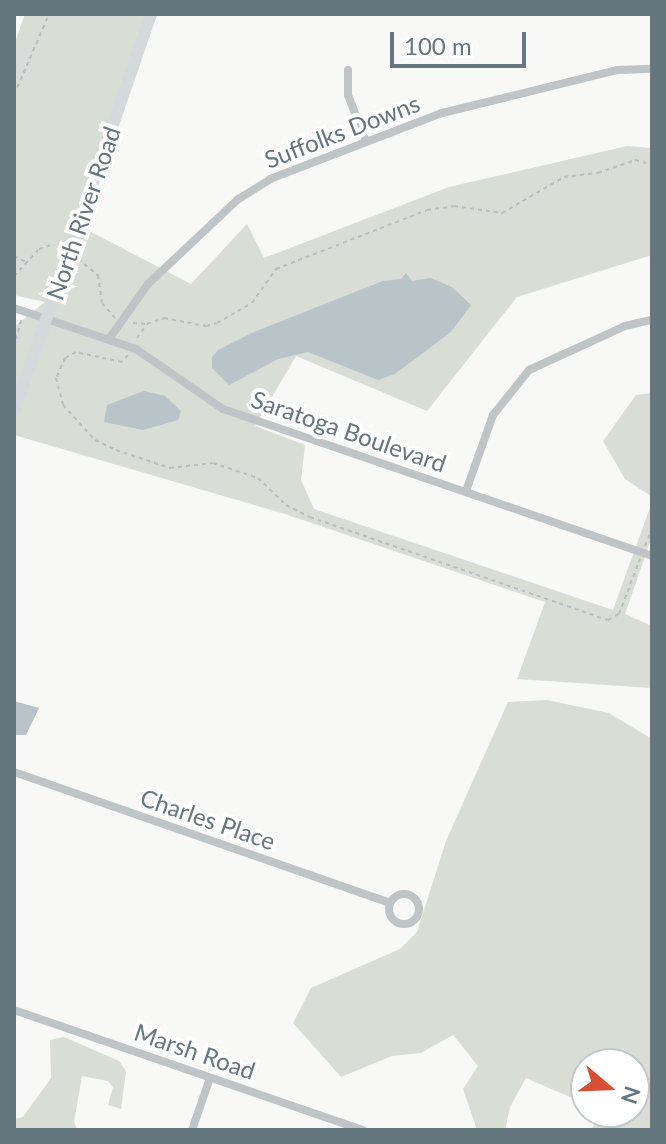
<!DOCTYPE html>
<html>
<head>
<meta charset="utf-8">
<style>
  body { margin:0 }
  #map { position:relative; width:666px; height:1144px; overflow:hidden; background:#f8f8f6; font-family:Lato,sans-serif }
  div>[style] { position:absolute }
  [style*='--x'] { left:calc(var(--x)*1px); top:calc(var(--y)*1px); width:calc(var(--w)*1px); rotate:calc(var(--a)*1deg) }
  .green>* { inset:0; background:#d8ddd5 }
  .water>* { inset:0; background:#b8c4c7 }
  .path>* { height:2px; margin-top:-1px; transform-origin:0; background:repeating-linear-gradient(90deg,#babdbf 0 4px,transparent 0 8px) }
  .street>* { height:8px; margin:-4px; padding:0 4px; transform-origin:4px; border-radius:4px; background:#bfc4c7 }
  .street>.ring { margin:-4px; padding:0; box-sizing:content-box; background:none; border:8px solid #bfc4c7; border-radius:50% }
  .secondary>* { height:12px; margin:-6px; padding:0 6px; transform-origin:6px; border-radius:6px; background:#d4d9db }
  span { translate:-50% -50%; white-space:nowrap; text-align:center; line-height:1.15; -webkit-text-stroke:8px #fff; paint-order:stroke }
  .street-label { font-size:24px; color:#65767e }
  .frame { position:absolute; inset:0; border:16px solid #65767e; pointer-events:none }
  .north { position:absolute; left:570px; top:1048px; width:80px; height:80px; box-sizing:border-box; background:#fff; border:2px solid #c1c8cb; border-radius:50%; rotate:109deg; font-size:22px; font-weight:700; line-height:32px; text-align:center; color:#65767e }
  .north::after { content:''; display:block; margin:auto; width:28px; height:36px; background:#d64f37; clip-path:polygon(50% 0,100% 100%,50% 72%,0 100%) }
  .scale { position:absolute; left:390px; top:32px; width:136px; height:36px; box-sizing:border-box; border:4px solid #65767e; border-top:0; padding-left:10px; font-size:24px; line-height:28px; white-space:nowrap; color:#65767e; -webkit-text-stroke:6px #fff; paint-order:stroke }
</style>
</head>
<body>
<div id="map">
  <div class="green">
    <div style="clip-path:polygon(25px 14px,146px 14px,74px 223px,191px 284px,247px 224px,264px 258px,449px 187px,627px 146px,652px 148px,652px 255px,517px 297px,427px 411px,296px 356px,255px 426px,305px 445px,301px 480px,314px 509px,613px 610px,652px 502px,652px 536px,625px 614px,652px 626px,652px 688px,517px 679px,545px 602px,285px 514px,14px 435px,14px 327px,45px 302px,14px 295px,14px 45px)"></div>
    <div style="clip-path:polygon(652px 393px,652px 497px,625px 479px,603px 441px,636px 395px)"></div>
    <div style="clip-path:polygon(547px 700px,609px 713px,652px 739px,652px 1130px,591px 1130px,602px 1112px,634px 1112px,634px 1064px,586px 1064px,586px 1104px,526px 1078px,510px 1107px,505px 1130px,477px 1130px,463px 1089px,478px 1066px,453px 1035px,421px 1053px,392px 1056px,341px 1077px,293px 1023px,311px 988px,400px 949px,417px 932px,446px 841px,508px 702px)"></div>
    <div style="clip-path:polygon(64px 1037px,119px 1061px,126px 1071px,121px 1109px,108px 1105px,113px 1087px,108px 1081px,82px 1076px,74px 1122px,77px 1130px,14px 1130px,14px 1119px,23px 1117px,51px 1078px,50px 1040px)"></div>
  </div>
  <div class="water">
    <div style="clip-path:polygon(406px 273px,412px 281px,430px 278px,452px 287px,471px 305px,451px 332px,395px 374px,378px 380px,308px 352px,278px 359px,229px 385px,212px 368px,212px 357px,218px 350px,254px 332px,383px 281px,401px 279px)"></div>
    <div style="clip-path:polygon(144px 391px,165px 396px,181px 411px,178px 420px,143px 430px,104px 422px,107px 405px)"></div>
    <div style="clip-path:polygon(14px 701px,39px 708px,26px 735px,14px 735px)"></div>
  </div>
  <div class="path">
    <div style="--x:14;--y:95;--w:88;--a:-66.6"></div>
    <div style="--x:14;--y:256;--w:13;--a:27"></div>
    <div style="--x:78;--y:259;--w:26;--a:39"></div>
    <div style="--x:98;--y:275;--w:28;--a:82"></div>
    <div style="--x:102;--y:303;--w:20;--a:49"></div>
    <div style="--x:14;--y:276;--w:37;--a:-47"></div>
    <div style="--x:39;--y:249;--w:16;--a:-18"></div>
    <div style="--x:133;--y:323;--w:13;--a:4"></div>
    <div style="--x:137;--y:338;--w:17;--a:-54"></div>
    <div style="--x:147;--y:324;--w:18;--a:-19"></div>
    <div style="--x:164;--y:318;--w:43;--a:10.8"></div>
    <div style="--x:206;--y:326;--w:11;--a:-15"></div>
    <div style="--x:217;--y:323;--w:40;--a:-29.7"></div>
    <div style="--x:252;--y:303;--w:42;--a:-54.8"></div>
    <div style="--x:276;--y:269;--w:162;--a:-21.3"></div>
    <div style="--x:427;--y:210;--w:27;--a:-8"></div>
    <div style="--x:454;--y:206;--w:49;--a:8.3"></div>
    <div style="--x:502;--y:213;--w:72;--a:-30.1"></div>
    <div style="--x:564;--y:177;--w:34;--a:-7"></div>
    <div style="--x:598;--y:173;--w:39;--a:-19"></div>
    <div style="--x:635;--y:160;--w:18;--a:16"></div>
    <div style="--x:14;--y:347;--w:28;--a:-75"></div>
    <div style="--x:128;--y:355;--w:9;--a:131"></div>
    <div style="--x:122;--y:362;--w:47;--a:-167.7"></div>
    <div style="--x:76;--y:352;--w:13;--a:151"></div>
    <div style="--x:65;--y:358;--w:22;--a:114"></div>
    <div style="--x:56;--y:378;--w:28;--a:75"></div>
    <div style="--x:63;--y:405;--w:47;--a:47.6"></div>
    <div style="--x:95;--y:440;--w:23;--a:25"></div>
    <div style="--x:116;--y:450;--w:57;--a:18.4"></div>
    <div style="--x:170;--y:468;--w:43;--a:-6.6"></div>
    <div style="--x:213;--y:463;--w:47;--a:18.4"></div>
    <div style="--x:258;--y:478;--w:39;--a:44"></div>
    <div style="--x:286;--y:505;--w:27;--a:27"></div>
    <div style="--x:310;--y:517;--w:315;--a:19.1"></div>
    <div style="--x:608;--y:620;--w:13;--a:-29"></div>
    <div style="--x:619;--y:614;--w:59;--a:-69.1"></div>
    <div style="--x:645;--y:546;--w:19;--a:-69"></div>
  </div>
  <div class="street">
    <div style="--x:348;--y:70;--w:25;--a:90"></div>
    <div style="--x:348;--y:95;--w:50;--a:69"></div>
    <div style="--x:14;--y:308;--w:129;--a:18.6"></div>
    <div style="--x:136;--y:349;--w:106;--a:34.6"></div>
    <div style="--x:223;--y:409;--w:453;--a:18.9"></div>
    <div style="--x:109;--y:339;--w:67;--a:-54.7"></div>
    <div style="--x:148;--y:284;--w:122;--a:-43.3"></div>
    <div style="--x:237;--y:200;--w:39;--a:-32"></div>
    <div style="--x:270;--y:179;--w:184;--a:-21"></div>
    <div style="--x:442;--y:113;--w:180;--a:-13.8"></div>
    <div style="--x:617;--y:70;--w:35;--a:-2"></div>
    <div style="--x:466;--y:491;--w:81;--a:-70.4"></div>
    <div style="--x:493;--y:415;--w:58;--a:-51.3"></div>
    <div style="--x:529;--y:370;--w:106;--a:-24.6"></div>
    <div style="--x:625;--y:326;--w:28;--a:-13"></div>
    <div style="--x:14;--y:772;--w:398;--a:19.2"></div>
    <div class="ring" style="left:389px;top:894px;width:22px;height:22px"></div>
    <div style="--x:14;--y:1010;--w:369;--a:19"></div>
    <div style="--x:192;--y:1130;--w:55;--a:-70.9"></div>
  </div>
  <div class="secondary">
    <div style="--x:14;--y:412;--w:421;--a:-71"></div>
  </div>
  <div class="street-label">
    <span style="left:342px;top:131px;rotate:-21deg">Suffolks Downs</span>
    <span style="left:83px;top:213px;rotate:-71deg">North River Road</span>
    <span style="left:349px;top:431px;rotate:19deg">Saratoga Boulevard</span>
    <span style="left:208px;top:819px;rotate:19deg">Charles Place</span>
    <span style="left:195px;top:1051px;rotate:19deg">Marsh Road</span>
  </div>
  <div class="frame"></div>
  <div class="north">N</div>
  <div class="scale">100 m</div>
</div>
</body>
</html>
